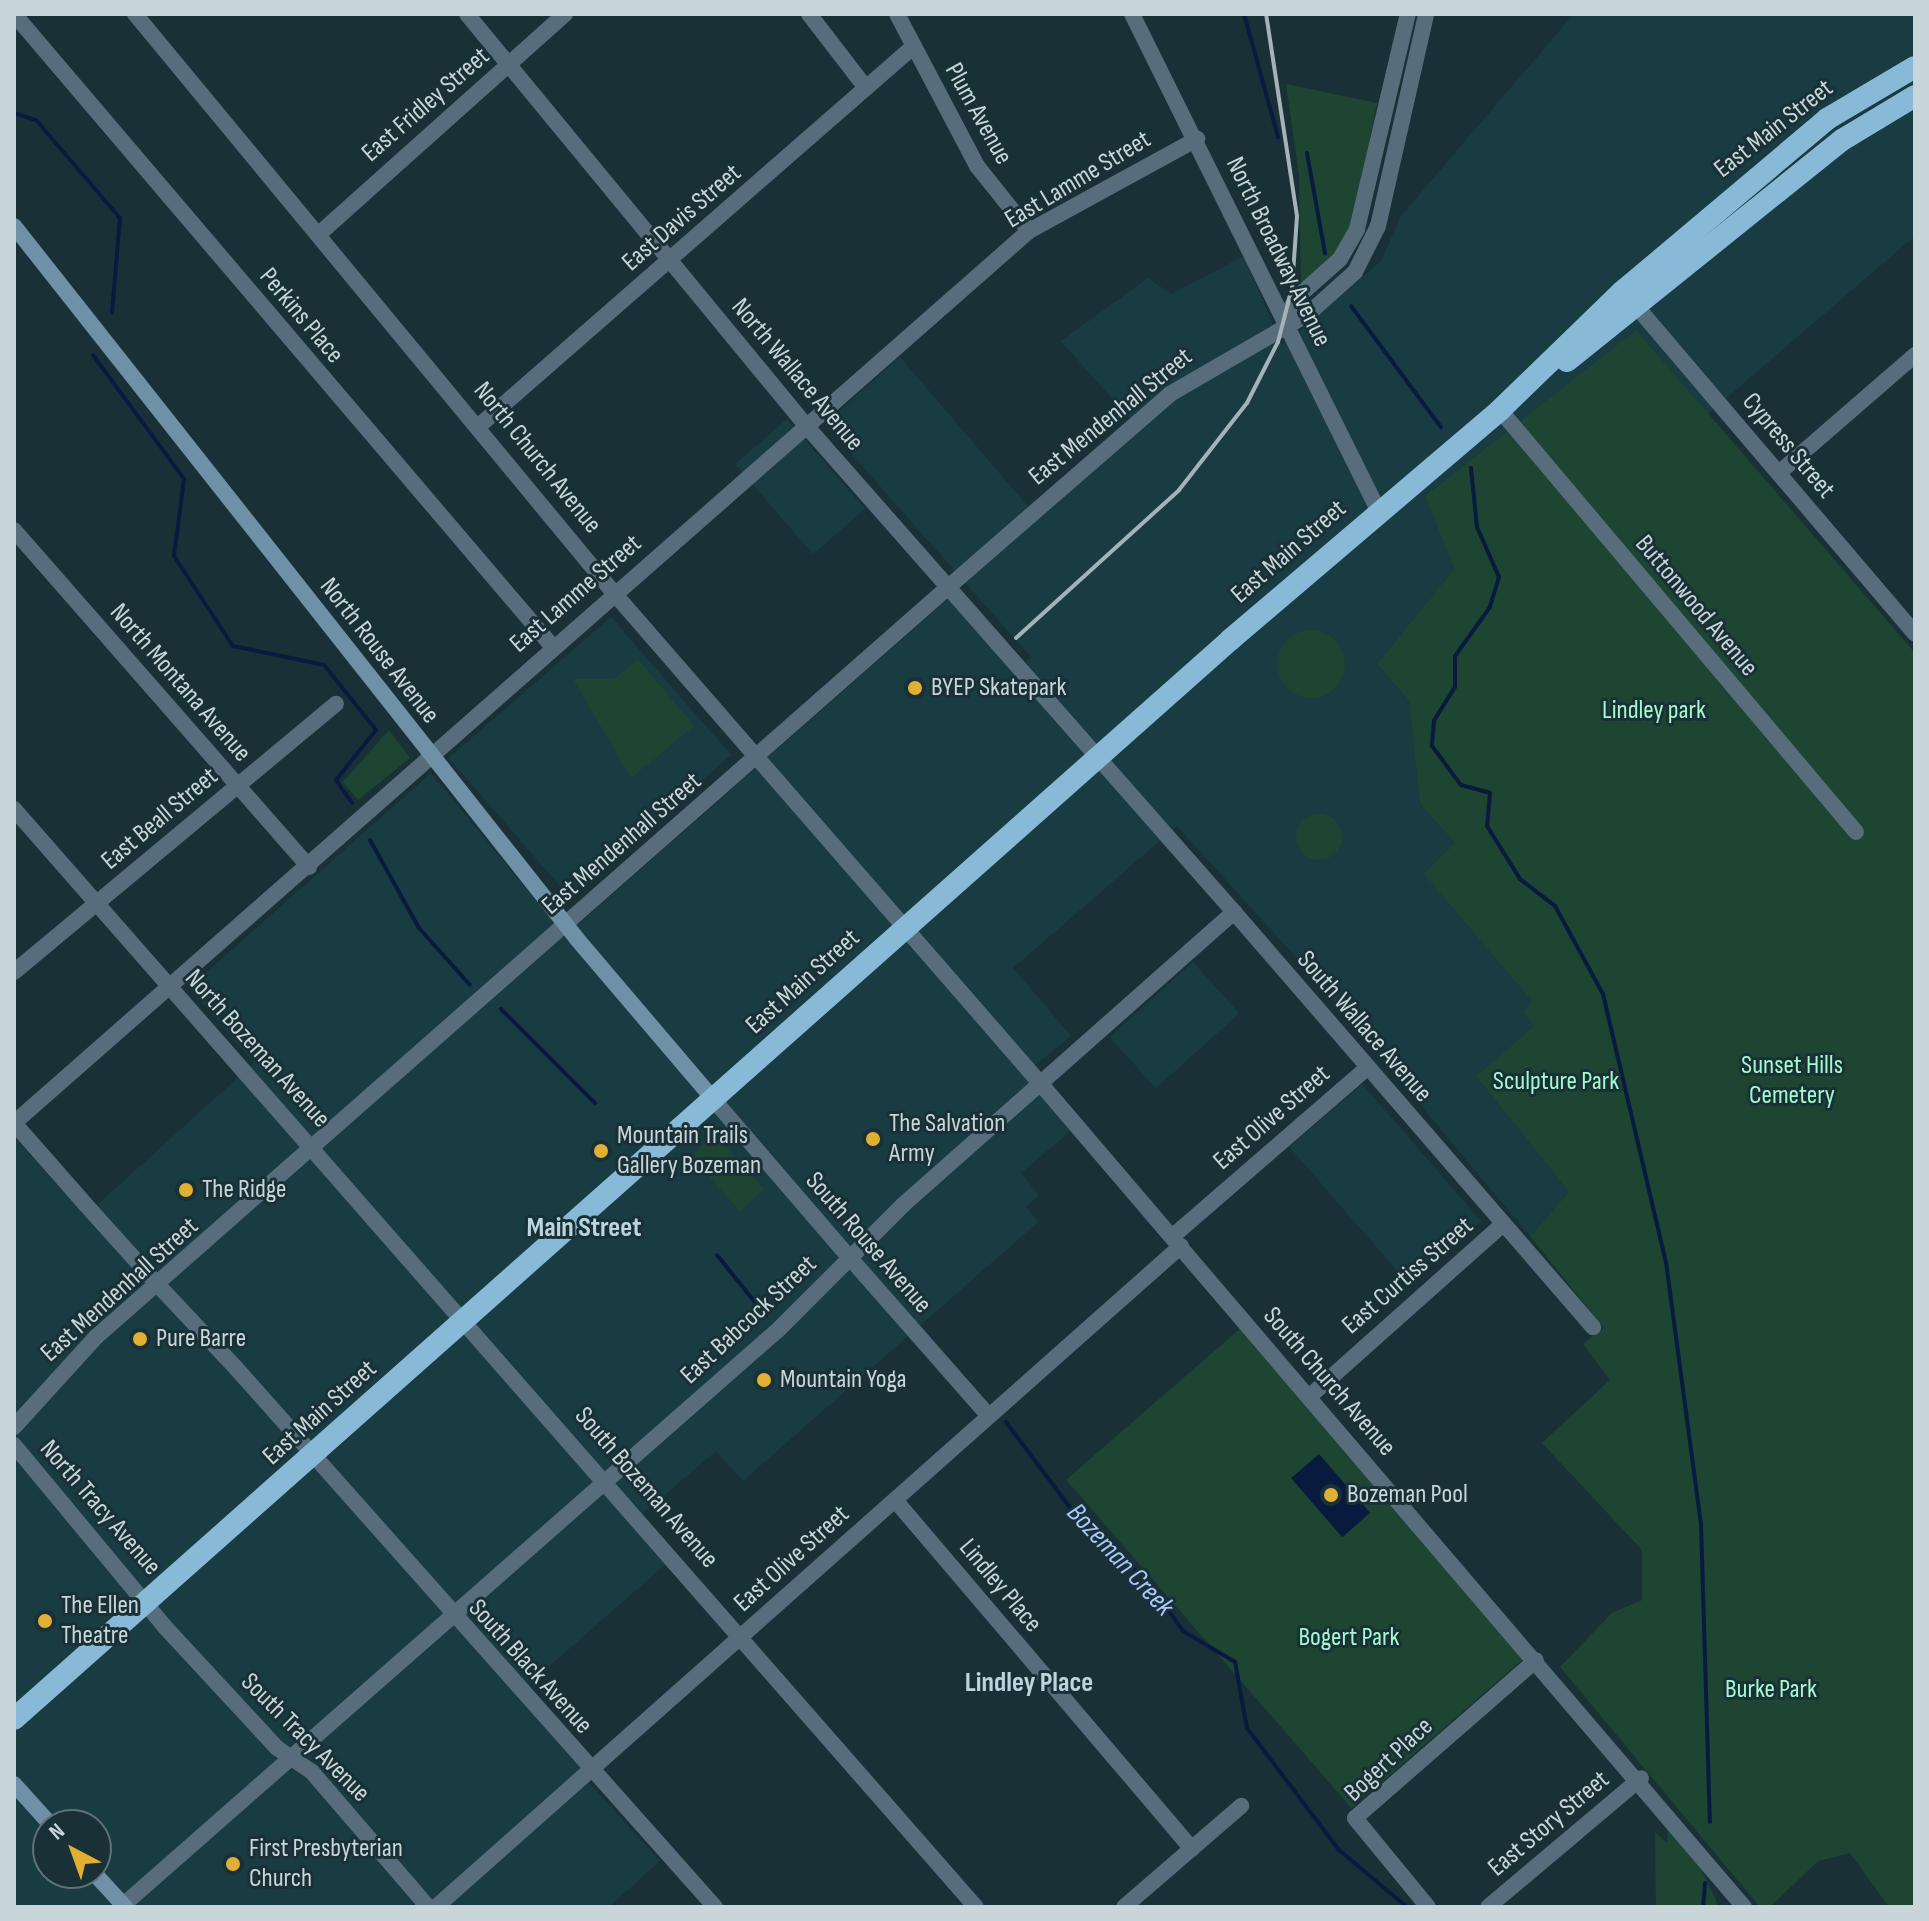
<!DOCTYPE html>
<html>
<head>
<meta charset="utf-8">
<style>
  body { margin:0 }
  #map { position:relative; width:1929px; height:1921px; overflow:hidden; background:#193136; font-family:"Sofia Sans Condensed",sans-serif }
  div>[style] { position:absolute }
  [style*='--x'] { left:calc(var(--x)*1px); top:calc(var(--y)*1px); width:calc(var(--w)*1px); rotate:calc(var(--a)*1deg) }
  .built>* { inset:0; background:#193b42; transform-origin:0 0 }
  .green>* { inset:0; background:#1d4532; transform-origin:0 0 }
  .round { border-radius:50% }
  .water>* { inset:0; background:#081b3f; transform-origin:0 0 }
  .stream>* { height:4px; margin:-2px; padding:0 2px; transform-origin:2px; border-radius:2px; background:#081b3f }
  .minor>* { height:16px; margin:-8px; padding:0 8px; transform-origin:8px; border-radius:8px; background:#586d7b }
  .tertiary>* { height:16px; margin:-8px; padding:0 8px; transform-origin:8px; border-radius:8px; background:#586d7b }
  .secondary>* { height:16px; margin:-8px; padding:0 8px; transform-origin:8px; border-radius:8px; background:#6f91a7 }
  .trunk>* { height:22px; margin:-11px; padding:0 11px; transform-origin:11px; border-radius:11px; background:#88bad8 }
  .rail>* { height:4px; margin:-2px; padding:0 2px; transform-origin:2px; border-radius:2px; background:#a3b3b7 }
  .dots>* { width:22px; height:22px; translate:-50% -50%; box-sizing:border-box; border:4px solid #193136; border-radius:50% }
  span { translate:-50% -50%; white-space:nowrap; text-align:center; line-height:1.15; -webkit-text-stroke:6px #193136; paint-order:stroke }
  .street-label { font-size:26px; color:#c8d6d9 }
  .poi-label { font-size:26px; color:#c8d6d9 }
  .left { translate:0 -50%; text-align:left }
  .park-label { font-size:26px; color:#a4facd }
  .neighbourhood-label { font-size:28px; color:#bad6dc; font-weight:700 }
  .water-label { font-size:28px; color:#aac8fe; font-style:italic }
  .frame { position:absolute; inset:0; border:16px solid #c8d6d9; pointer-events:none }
  .north { position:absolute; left:32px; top:1809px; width:80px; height:80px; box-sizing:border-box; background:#193136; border:2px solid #5f7377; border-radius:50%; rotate:319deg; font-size:22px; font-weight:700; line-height:32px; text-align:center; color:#c8d6d9 }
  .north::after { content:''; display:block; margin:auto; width:28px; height:36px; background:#e1af34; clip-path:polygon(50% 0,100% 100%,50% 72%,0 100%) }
</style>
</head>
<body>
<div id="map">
  <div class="built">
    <div style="clip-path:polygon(evenodd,1574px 14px,1915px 14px,1915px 236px,1708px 414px,1636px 330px,1425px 496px,1454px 569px,1377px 664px,1409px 701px,1420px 804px,1455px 843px,1425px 874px,1533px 1002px,1534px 1026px,1476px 1076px,1569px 1192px,1530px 1236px,1313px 976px,1177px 826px,1013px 968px,1071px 1036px,1027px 1072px,1075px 1127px,1021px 1173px,1039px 1195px,1026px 1207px,1038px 1222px,743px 1481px,716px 1451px,633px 1522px,667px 1563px,529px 1684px,592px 1786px,660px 1861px,609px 1907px,440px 1907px,427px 1893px,410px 1907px,14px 1907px,14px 1137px,85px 1216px,254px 1063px,189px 988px,431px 773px,565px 936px,948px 599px,1016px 671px,1031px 657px,825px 424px,900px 357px,1037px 517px,1138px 428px,1061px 341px,1148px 278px,1171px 294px,1244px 256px,1282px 346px,1381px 261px,1401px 216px,1574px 14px,48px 1825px,96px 1825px,96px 1873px,48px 1873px,48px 1825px)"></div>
    <div style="left:787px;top:419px;width:119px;height:69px;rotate:49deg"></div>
    <div style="left:611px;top:617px;width:183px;height:215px;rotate:49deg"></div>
    <div style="left:1193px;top:962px;width:69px;height:112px;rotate:48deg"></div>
    <div style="left:1362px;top:1084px;width:182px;height:96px;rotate:49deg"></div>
  </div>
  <div class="green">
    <div style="clip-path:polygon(1286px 84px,1377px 103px,1354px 219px,1341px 247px,1301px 287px,1299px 176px)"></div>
    <div style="clip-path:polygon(1636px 330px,1915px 653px,1915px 1907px,1889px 1907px,1850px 1853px,1818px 1861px,1770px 1907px,1759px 1906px,1560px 1667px,1612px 1613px,1642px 1600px,1642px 1550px,1542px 1443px,1610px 1380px,1583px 1344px,1604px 1328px,1530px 1236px,1569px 1192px,1476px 1076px,1534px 1026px,1523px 1013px,1532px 1001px,1424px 874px,1455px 843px,1420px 804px,1409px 701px,1377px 664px,1454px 569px,1425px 496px)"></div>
    <div class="round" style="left:1277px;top:630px;width:68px;height:68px"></div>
    <div style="clip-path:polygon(638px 659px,694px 726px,631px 778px,573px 679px,614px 679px)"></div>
    <div style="clip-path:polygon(389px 730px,410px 758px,358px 800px,343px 782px)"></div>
    <div class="round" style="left:1296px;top:814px;width:46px;height:46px"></div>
    <div style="left:715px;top:1134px;width:74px;height:33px;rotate:48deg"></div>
    <div style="left:1242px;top:1327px;width:435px;height:233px;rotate:49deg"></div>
    <div style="clip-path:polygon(1668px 1824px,1700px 1866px,1719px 1907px,1656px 1907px,1655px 1832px,1667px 1843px)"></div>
  </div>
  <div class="water">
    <div style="left:1319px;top:1454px;width:78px;height:37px;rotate:49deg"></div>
  </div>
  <div class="stream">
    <div style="--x:1244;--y:14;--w:128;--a:74.5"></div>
    <div style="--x:14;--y:113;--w:23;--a:18"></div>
    <div style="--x:36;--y:120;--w:129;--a:49.4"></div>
    <div style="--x:120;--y:218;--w:95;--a:94.8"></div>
    <div style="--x:1307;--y:153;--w:102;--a:79.8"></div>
    <div style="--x:1351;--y:306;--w:151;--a:53.4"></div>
    <div style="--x:93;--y:355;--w:154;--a:53.7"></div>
    <div style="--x:184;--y:479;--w:78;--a:97.4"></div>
    <div style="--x:174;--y:556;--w:108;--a:56.8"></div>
    <div style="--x:233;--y:646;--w:93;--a:11.8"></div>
    <div style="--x:324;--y:665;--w:83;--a:51.3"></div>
    <div style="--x:376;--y:730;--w:64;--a:128.7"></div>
    <div style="--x:336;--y:780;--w:28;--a:55"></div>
    <div style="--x:1471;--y:468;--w:59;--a:84.2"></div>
    <div style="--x:1477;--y:527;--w:55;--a:66.3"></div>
    <div style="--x:1499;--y:577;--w:31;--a:107"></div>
    <div style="--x:1490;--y:607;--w:60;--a:125.5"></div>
    <div style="--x:1455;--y:656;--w:31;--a:90"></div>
    <div style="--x:1455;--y:687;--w:40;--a:122"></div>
    <div style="--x:1434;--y:721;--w:25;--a:95"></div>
    <div style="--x:1432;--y:746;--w:49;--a:53.4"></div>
    <div style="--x:1461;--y:785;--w:30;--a:15"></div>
    <div style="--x:1490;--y:793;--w:33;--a:95"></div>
    <div style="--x:1487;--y:826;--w:62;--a:58.1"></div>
    <div style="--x:1520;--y:879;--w:44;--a:37.6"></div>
    <div style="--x:1555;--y:906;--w:100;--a:61.4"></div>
    <div style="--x:1603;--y:994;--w:275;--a:76.8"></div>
    <div style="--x:1666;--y:1262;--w:263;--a:82.4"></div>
    <div style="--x:1701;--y:1523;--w:299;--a:88.3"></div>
    <div style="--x:370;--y:840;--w:101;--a:60.9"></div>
    <div style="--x:419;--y:928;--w:76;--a:48.2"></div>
    <div style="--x:501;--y:1009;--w:133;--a:45"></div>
    <div style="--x:717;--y:1255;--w:78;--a:51.2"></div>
    <div style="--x:1006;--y:1422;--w:119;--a:53.2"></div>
    <div style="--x:1077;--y:1517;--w:98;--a:42.5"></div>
    <div style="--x:1149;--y:1583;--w:59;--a:54.7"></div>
    <div style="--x:1183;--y:1631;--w:61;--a:30.8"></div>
    <div style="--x:1235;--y:1662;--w:67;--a:79.7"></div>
    <div style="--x:1247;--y:1728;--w:153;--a:53"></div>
    <div style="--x:1339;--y:1850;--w:89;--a:40"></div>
    <div style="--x:1703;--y:1907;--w:24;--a:-85"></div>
  </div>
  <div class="minor">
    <div style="--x:14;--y:14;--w:830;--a:49.59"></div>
    <div style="--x:135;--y:14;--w:750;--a:50.41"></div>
    <div style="--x:613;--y:592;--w:651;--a:48.99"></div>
    <div style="--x:809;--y:14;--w:93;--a:52.4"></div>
    <div style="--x:897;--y:14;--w:172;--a:62.2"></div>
    <div style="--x:977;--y:166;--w:83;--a:51.3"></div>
    <div style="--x:319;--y:234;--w:330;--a:-41.8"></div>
    <div style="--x:1631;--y:300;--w:438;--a:49.6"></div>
    <div style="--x:1284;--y:324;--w:27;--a:-66"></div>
    <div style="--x:1295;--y:299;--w:60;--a:-41.6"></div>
    <div style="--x:1340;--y:259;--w:34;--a:-60"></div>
    <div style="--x:1357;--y:229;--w:221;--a:-76.7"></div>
    <div style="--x:1500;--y:410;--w:552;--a:49.85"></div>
    <div style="--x:480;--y:425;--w:576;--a:-41.13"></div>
    <div style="--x:1780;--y:472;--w:179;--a:-40.9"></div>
    <div style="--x:14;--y:530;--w:448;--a:48.8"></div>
    <div style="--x:946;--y:589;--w:297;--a:-41"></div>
    <div style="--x:1170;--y:394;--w:160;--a:-30.1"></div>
    <div style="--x:1308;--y:314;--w:63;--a:-41.8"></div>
    <div style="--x:1355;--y:272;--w:51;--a:-63.4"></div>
    <div style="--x:1378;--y:226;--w:217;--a:-77.2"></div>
    <div style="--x:14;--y:809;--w:1460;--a:48.78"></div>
    <div style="--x:1234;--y:912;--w:549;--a:49.14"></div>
    <div style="--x:14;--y:972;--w:419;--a:-39.8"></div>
    <div style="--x:1173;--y:1236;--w:257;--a:-40.9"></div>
    <div style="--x:850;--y:1258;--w:210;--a:48.7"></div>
    <div style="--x:1310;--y:1396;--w:259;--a:-41.7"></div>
    <div style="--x:14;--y:1445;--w:236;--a:50.3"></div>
    <div style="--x:165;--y:1627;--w:165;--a:47.2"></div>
    <div style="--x:277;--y:1748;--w:42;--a:34.4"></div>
    <div style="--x:312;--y:1772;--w:178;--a:49.3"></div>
    <div style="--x:895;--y:1500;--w:458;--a:49.6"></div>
    <div style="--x:436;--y:1907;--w:996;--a:-41.58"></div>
    <div style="--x:715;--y:1907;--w:722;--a:-131.63"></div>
    <div style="--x:235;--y:1367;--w:112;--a:-133.2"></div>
    <div style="--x:158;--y:1285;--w:108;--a:-132"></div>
    <div style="--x:86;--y:1205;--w:109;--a:-131.3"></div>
    <div style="--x:14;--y:1123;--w:1351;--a:-41.31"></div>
    <div style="--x:1029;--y:231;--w:192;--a:-28.7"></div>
    <div style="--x:1124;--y:1907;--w:155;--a:-40.8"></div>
    <div style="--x:1428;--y:1907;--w:115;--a:-129.4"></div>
    <div style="--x:1355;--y:1818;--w:240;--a:-41.1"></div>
    <div style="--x:1488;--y:1907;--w:200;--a:-40.1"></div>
  </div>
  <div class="tertiary">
    <div style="--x:1132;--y:14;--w:556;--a:63.62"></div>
    <div style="--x:1040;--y:1083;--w:1084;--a:49.49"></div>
    <div style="--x:713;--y:1099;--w:210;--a:49.3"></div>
    <div style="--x:14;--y:1427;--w:122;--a:-47.7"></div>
    <div style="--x:96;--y:1337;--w:1132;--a:-41.35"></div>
    <div style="--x:121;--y:1907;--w:877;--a:-41.3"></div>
    <div style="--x:780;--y:1328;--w:175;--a:-45"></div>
    <div style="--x:904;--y:1204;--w:441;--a:-41.5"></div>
    <div style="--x:1234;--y:912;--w:645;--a:-131.35"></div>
    <div style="--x:808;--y:428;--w:536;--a:-129.48"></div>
  </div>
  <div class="secondary">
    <div style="--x:14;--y:226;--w:908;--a:51.7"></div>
    <div style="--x:577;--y:939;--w:210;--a:49.6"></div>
    <div style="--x:14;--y:1784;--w:55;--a:47.9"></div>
    <div style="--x:94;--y:1873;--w:46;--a:47.6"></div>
  </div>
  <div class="trunk">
    <div style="--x:1567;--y:361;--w:353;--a:-38.8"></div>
    <div style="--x:1842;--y:140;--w:85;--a:-31.1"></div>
    <div style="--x:14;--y:1719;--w:1626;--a:-41.58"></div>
    <div style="--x:1230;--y:640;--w:355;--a:-40.4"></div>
    <div style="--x:1500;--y:410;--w:171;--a:-44.1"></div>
    <div style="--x:1623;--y:291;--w:267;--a:-40.1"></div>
    <div style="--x:1827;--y:119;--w:102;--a:-30.6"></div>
  </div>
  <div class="rail">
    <div style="--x:1016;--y:638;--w:220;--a:-42.2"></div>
    <div style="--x:1179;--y:490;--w:110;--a:-52"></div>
    <div style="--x:1247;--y:403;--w:68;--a:-63.1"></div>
    <div style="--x:1278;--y:342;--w:56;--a:-75.5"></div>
    <div style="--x:1292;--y:288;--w:72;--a:-86"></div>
    <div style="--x:1297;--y:216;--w:204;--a:-98.7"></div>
  </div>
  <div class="dots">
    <div style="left:915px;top:688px;background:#e1af34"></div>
    <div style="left:873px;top:1139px;background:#e1af34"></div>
    <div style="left:601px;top:1151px;background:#e1af34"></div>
    <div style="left:186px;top:1190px;background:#e1af34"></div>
    <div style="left:140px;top:1339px;background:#e1af34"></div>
    <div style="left:764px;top:1380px;background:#e1af34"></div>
    <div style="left:1331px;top:1495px;background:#e1af34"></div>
    <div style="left:45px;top:1621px;background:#e1af34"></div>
    <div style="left:233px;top:1864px;background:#e1af34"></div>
  </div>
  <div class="street-label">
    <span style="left:426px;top:105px;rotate:-41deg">East Fridley Street</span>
    <span style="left:978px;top:114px;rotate:61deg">Plum Avenue</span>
    <span style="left:1774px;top:129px;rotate:-38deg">East Main Street</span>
    <span style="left:1078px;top:180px;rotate:-31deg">East Lamme Street</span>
    <span style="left:682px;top:218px;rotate:-41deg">East Davis Street</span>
    <span style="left:1278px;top:252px;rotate:64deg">North Broadway Avenue</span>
    <span style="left:301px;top:316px;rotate:50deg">Perkins Place</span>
    <span style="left:797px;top:375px;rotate:50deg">North Wallace Avenue</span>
    <span style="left:1111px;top:417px;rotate:-39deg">East Mendenhall Street</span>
    <span style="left:1788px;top:446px;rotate:50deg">Cypress Street</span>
    <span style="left:537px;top:458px;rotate:51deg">North Church Avenue</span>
    <span style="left:1289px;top:552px;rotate:-41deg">East Main Street</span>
    <span style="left:576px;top:594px;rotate:-41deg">East Lamme Street</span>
    <span style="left:1696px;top:606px;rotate:50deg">Buttonwood Avenue</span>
    <span style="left:379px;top:651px;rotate:52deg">North Rouse Avenue</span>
    <span style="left:180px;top:683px;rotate:49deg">North Montana Avenue</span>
    <span style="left:160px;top:819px;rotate:-40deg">East Beall Street</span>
    <span style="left:622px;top:844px;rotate:-41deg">East Mendenhall Street</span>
    <span style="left:803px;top:982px;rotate:-42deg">East Main Street</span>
    <span style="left:1364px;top:1027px;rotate:49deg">South Wallace Avenue</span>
    <span style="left:257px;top:1049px;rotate:48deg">North Bozeman Avenue</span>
    <span style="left:1272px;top:1118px;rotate:-41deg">East Olive Street</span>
    <span style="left:868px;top:1243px;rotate:49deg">South Rouse Avenue</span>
    <span style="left:1408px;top:1276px;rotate:-41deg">East Curtiss Street</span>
    <span style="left:120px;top:1290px;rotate:-42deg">East Mendenhall Street</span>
    <span style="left:749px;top:1320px;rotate:-43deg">East Babcock Street</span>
    <span style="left:1329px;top:1382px;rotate:49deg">South Church Avenue</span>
    <span style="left:320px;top:1413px;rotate:-42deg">East Main Street</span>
    <span style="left:646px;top:1488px;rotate:49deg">South Bozeman Avenue</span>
    <span style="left:100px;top:1508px;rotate:49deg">North Tracy Avenue</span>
    <span style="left:792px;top:1559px;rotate:-42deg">East Olive Street</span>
    <span style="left:1000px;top:1586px;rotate:50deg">Lindley Place</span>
    <span style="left:530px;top:1667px;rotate:48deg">South Black Avenue</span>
    <span style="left:305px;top:1738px;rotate:45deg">South Tracy Avenue</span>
    <span style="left:1389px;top:1760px;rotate:-43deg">Bogert Place</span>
    <span style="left:1549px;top:1824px;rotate:-40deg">East Story Street</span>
  </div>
  <div class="poi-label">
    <span class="left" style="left:931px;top:688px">BYEP Skatepark</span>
    <span class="left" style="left:889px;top:1139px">The Salvation<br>Army</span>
    <span class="left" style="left:617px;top:1151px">Mountain Trails<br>Gallery Bozeman</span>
    <span class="left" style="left:202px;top:1190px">The Ridge</span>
    <span class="left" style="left:156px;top:1339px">Pure Barre</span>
    <span class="left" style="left:780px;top:1380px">Mountain Yoga</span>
    <span class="left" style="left:1347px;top:1495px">Bozeman Pool</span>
    <span class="left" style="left:61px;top:1621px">The Ellen<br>Theatre</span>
    <span class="left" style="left:249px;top:1864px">First Presbyterian<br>Church</span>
  </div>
  <div class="park-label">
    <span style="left:1654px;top:711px">Lindley park</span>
    <span style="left:1792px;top:1081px">Sunset Hills<br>Cemetery</span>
    <span style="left:1556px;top:1082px">Sculpture Park</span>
    <span style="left:1349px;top:1638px">Bogert Park</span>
    <span style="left:1771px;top:1690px">Burke Park</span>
  </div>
  <div class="neighbourhood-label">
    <span style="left:584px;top:1228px">Main Street</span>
    <span style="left:1029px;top:1683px">Lindley Place</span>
  </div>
  <div class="water-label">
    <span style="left:1120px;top:1560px;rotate:47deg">Bozeman Creek</span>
  </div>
  <div class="frame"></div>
  <div class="north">N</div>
</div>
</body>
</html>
